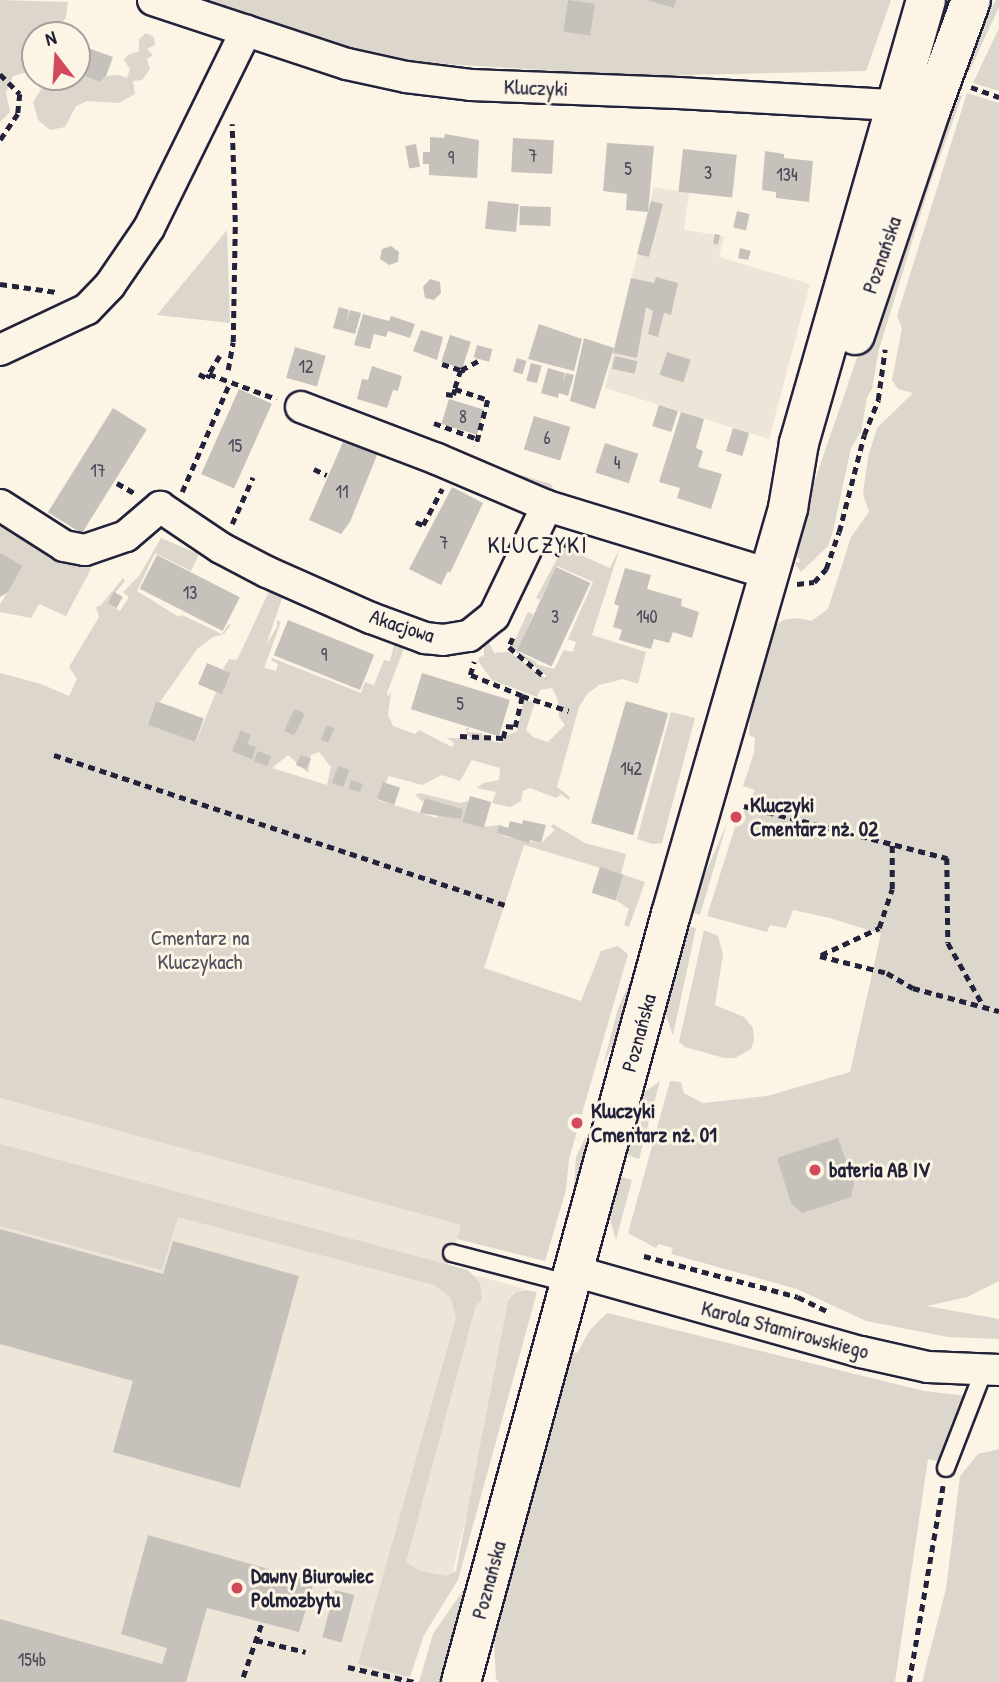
<!DOCTYPE html>
<html>
<head>
<meta charset="utf-8">
<style>
  body { margin:0 }
  #map { position:relative; width:999px; height:1682px; overflow:hidden; background:#fcf5e5; font-family:"Patrick Hand",sans-serif }
  div>[style] { position:absolute }
  [style*='--x'] { left:calc(var(--x)*1px); top:calc(var(--y)*1px); width:calc(var(--w)*1px); rotate:calc(var(--a)*1deg) }
  .built>* { inset:0; background:#ece5d8 }
  .green>* { inset:0; background:#dcd6cc }
  .building>* { inset:0; background:#c6c1bb; transform-origin:0 0 }
  .path>* { height:4.5px; margin-top:-2.25px; transform-origin:0; background:repeating-linear-gradient(90deg,#22223b 0 7px,transparent 0 12px) }
  .roads { filter:drop-shadow(2px 0 #22223b) drop-shadow(-2px 0 #22223b) drop-shadow(0 2px #22223b) drop-shadow(0 -2px #22223b) }
  .service>* { height:16px; margin:-8px; padding:0 8px; transform-origin:8px; border-radius:8px; background:#fcf5e5 }
  .minor>* { height:30px; margin:-15px; padding:0 15px; transform-origin:15px; border-radius:15px; background:#fcf5e5 }
  .primary>* { height:38px; margin:-19px; padding:0 19px; transform-origin:19px; border-radius:19px; background:#fcf5e5 }
  .dots>* { width:19px; height:19px; translate:-50% -50%; box-sizing:border-box; border:4px solid #fcf5e5; border-radius:50% }
  span { translate:-50% -50%; white-space:nowrap; text-align:center; line-height:1.15; -webkit-text-stroke:6px #fcf5e5; paint-order:stroke }
  .number-label { font-size:18px; color:#4b4a5b }
  .number-label span { -webkit-text-stroke-width:0 }
  .street-label { font-size:21px; color:#22223b }
  .poi-label { font-size:21px; color:#22223b; font-weight:700 }
  .left { translate:0 -50%; text-align:left }
  .park-label { font-size:21px; color:#504f5f }
  .neighbourhood-label { font-size:23px; color:#22223b; letter-spacing:2px }
  .north { position:absolute; left:21px; top:21px; width:70px; height:70px; box-sizing:border-box; background:#fcf5e5; border:2px solid #a5a1a1; border-radius:50%; rotate:343deg; font-size:19px; font-weight:700; line-height:28px; text-align:center; color:#22223b }
  .north::after { content:''; display:block; margin:auto; width:24px; height:32px; background:#d1495b; clip-path:polygon(50% 0,100% 100%,50% 72%,0 100%) }
</style>
</head>
<body>
<div id="map">
  <div class="built">
    <div style="clip-path:polygon(654px 187px,689px 193px,684px 230px,724px 236px,719px 257px,810px 284px,769px 439px,605px 388px)"></div>
    <div style="clip-path:polygon(0 1098px,462px 1225px,447px 1268px,522px 1288px,449px 1587px,422px 1633px,406px 1682px,0 1682px)"></div>
  </div>
  <div class="green">
    <div style="clip-path:polygon(0 0,68px 2px,66px 18px,51px 35px,35px 35px,35px 70px,13px 76px,6px 93px,10px 112px,0 122px)"></div>
    <div style="clip-path:polygon(194px 0,891px 0,866px 71px,639px 76px,352px 58px)"></div>
    <div style="clip-path:polygon(996px 0,999px 0,999px 7px,969px 72px,965px 75px,957px 72px)"></div>
    <div style="clip-path:polygon(999px 28px,999px 91px,973px 83px)"></div>
    <div style="clip-path:polygon(146px 33px,154px 37px,155px 45px,147px 49px,153px 55px,147px 59px,150px 69px,142px 80px,133px 81px,135px 94px,119px 103px,87px 101px,76px 106px,65px 127px,50px 130px,38px 120px,33px 102px,45px 83px,80px 81px,73px 77px,77px 77px,77px 73px,100px 82px,106px 76px,119px 75px,127px 78px,130px 69px,124px 60px,128px 55px,139px 51px,139px 39px)"></div>
    <div style="clip-path:polygon(949px 91px,962px 96px,930px 184px,879px 349px,872px 389px,867px 397px,861px 432px,851px 448px,833px 531px,828px 546px,801px 572px,793px 561px,799px 563px,800px 559px,794px 556px,807px 503px)"></div>
    <div style="clip-path:polygon(967px 93px,999px 103px,999px 1281px,967px 1297px,927px 1306px,999px 1319px,999px 1339px,948px 1337px,866px 1321px,797px 1289px,671px 1254px,673px 1248px,659px 1244px,656px 1248px,628px 1233px,670px 1081px,681px 1082px,684px 1093px,703px 1103px,767px 1096px,850px 1072px,881px 934px,830px 918px,793px 910px,786px 928px,770px 925px,767px 932px,707px 916px,735px 827px,755px 790px,743px 786px,754px 753px,755px 738px,749px 735px,751px 688px,770px 631px,783px 620px,798px 618px,811px 621px,828px 609px,851px 537px,869px 512px,863px 494px,868px 457px,877px 428px,913px 393px,898px 389px,892px 380px,902px 328px,897px 316px)"></div>
    <div style="clip-path:polygon(227px 230px,230px 323px,157px 315px)"></div>
    <div style="clip-path:polygon(517px 474px,551px 484px,553px 488px,551px 499px,514px 482px)"></div>
    <div style="clip-path:polygon(0 510px,91px 569px,66px 616px,39px 604px,31px 618px,0 612px,0 604px,23px 567px,0 553px)"></div>
    <div style="clip-path:polygon(evenodd,161px 538px,199px 554px,191px 571px,155px 553px,137px 591px,179px 617px,182px 615px,222px 634px,229px 624px,231px 625px,224px 634px,213px 637px,197px 649px,160px 702px,156px 701px,147px 724px,196px 742px,216px 692px,222px 694px,231px 674px,223px 669px,229px 659px,237px 660px,271px 587px,284px 593px,266px 645px,277px 627px,277px 620px,281px 622px,264px 668px,276px 671px,278px 664px,271px 660px,272px 658px,361px 693px,365px 682px,374px 685px,384px 660px,390px 661px,395px 641px,398px 644px,394px 661px,400px 641px,406px 643px,387px 693px,388px 696px,391px 692px,388px 715px,393px 726px,415px 734px,419px 730px,452px 747px,454px 743px,447px 738px,473px 739px,467px 735px,466px 728px,469px 728px,468px 732px,482px 733px,484px 739px,501px 743px,504px 737px,517px 731px,524px 700px,535px 702px,526px 730px,533px 737px,548px 742px,565px 725px,559px 717px,558px 700px,552px 688px,540px 690px,537px 697px,492px 680px,478px 661px,480px 656px,484px 657px,484px 640px,487px 638px,494px 653px,509px 652px,546px 679px,547px 676px,511px 648px,528px 612px,533px 614px,518px 652px,537px 662px,536px 664px,554px 669px,564px 650px,573px 652px,576px 642px,568px 639px,593px 582px,557px 566px,540px 600px,536px 598px,557px 559px,565px 548px,610px 568px,620px 548px,592px 635px,646px 652px,638px 684px,623px 679px,599px 685px,587px 694px,579px 707px,557px 787px,570px 797px,569px 800px,561px 794px,556px 798px,530px 788px,523px 791px,521px 801px,510px 807px,492px 803px,496px 792px,477px 788px,483px 783px,499px 780px,500px 768px,472px 760px,460px 781px,442px 775px,422px 785px,389px 776px,377px 800px,437px 818px,439px 814px,460px 819px,463px 809px,425px 798px,423px 802px,415px 795px,420px 793px,460px 803px,469px 801px,464px 822px,483px 827px,499px 825px,497px 833px,506px 837px,541px 843px,555px 830px,551px 827px,553px 824px,585px 843px,626px 854px,621px 874px,524px 845px,484px 968px,581px 1001px,601px 951px,618px 946px,628px 954px,569px 1159px,566px 1190px,545px 1261px,457px 1239px,461px 1225px,0 1098px,0 673px,41px 684px,69px 696px,77px 679px,69px 667px,99px 617px,96px 607px,101px 605px,123px 578px,125px 581px,107px 603px,120px 611px,129px 597px,123px 592px,139px 576px,161px 538px,319px 752px,331px 767px,327px 785px,272px 768px,288px 755px,308px 773px,311px 755px,319px 752px)"></div>
    <div style="clip-path:polygon(671px 712px,695px 718px,662px 843px,653px 844px,637px 839px)"></div>
    <div style="clip-path:polygon(727px 823px,700px 915px,689px 911px)"></div>
    <div style="clip-path:polygon(624px 875px,645px 882px,629px 927px,624px 925px,629px 909px,616px 900px)"></div>
    <div style="clip-path:polygon(686px 926px,696px 928px,673px 1035px,666px 1016px,667px 995px)"></div>
    <div style="clip-path:polygon(704px 930px,718px 936px,723px 954px,715px 1005px,744px 1017px,753px 1028px,754px 1040px,751px 1049px,735px 1058px,724px 1058px,685px 1047px,679px 1042px)"></div>
    <div style="clip-path:polygon(640px 960px,636px 995px,603px 1066px,618px 1008px)"></div>
    <div style="clip-path:polygon(660px 1081px,639px 1159px,624px 1154px,643px 1093px)"></div>
    <div style="clip-path:polygon(586px 1136px,581px 1188px,562px 1255px,556px 1258px,574px 1188px,576px 1157px)"></div>
    <div style="clip-path:polygon(0 1144px,468px 1270px,480px 1283px,482px 1300px,476px 1305px,406px 1562px,420px 1571px,447px 1576px,456px 1571px,508px 1301px,515px 1293px,525px 1290px,537px 1292px,458px 1580px,424px 1635px,410px 1677px,358px 1664px,456px 1318px,451px 1298px,434px 1285px,178px 1217px,162px 1270px,0 1226px)"></div>
    <div style="clip-path:polygon(619px 1176px,632px 1180px,616px 1240px,608px 1212px,610px 1199px,617px 1193px)"></div>
    <div style="clip-path:polygon(607px 1313px,924px 1391px,967px 1396px,958px 1408px,942px 1462px,928px 1459px,895px 1682px,499px 1682px,496px 1679px,493px 1623px,568px 1351px,577px 1353px,590px 1330px)"></div>
    <div style="clip-path:polygon(535px 1340px,445px 1682px,419px 1682px,433px 1634px,464px 1589px)"></div>
    <div style="clip-path:polygon(999px 1449px,999px 1682px,922px 1682px,946px 1589px,960px 1476px,978px 1454px)"></div>
  </div>
  <div class="building">
    <div style="left:568px;top:0;width:27px;height:32px;rotate:8deg"></div>
    <div style="clip-path:polygon(648px 0,676px 0,674px 8px)"></div>
    <div style="clip-path:polygon(77px 44px,113px 57px,106px 76px,100px 82px,77px 73px)"></div>
    <div style="clip-path:polygon(445px 134px,479px 140px,477px 178px,429px 175px,429px 164px,423px 164px,423px 152px,430px 152px,430px 137px,444px 138px)"></div>
    <div style="left:513px;top:138px;width:41px;height:34px;rotate:3deg"></div>
    <div style="clip-path:polygon(607px 143px,654px 146px,648px 212px,651px 201px,663px 204px,649px 257px,637px 254px,648px 212px,626px 210px,627px 194px,603px 191px)"></div>
    <div style="left:416px;top:144px;width:23px;height:11px;rotate:80deg"></div>
    <div style="left:683px;top:149px;width:54px;height:43px;rotate:6deg"></div>
    <div style="clip-path:polygon(765px 151px,784px 154px,784px 158px,813px 161px,809px 202px,776px 198px,776px 192px,762px 190px)"></div>
    <div style="left:488px;top:201px;width:31px;height:28px;rotate:6deg"></div>
    <div style="left:520px;top:206px;width:31px;height:19px;rotate:2deg"></div>
    <div style="left:737px;top:211px;width:13px;height:17px;rotate:13deg"></div>
    <div style="left:715px;top:234px;width:5px;height:10px;rotate:11deg"></div>
    <div style="clip-path:polygon(391px 246px,399px 252px,398px 262px,389px 265px,380px 259px,382px 249px)"></div>
    <div style="clip-path:polygon(740px 248px,751px 251px,748px 260px,738px 258px)"></div>
    <div style="clip-path:polygon(656px 277px,678px 283px,671px 315px,664px 313px,658px 337px,648px 334px,653px 311px,646px 307px,637px 358px,613px 353px,631px 278px,654px 283px)"></div>
    <div style="clip-path:polygon(430px 279px,440px 282px,441px 293px,434px 300px,425px 298px,423px 287px)"></div>
    <div style="clip-path:polygon(339px 307px,349px 310px,346px 325px,350px 310px,361px 313px,355px 334px,333px 328px)"></div>
    <div style="clip-path:polygon(363px 314px,389px 321px,391px 316px,415px 324px,410px 338px,388px 331px,386px 337px,374px 334px,370px 349px,354px 345px)"></div>
    <div style="clip-path:polygon(539px 324px,582px 339px,574px 371px,528px 359px)"></div>
    <div style="clip-path:polygon(421px 330px,443px 337px,437px 360px,413px 351px)"></div>
    <div style="left:450px;top:335px;width:22px;height:28px;rotate:18deg"></div>
    <div style="clip-path:polygon(584px 338px,614px 348px,595px 409px,570px 401px)"></div>
    <div style="left:477px;top:345px;width:16px;height:13px;rotate:15deg"></div>
    <div style="left:295px;top:347px;width:32px;height:32px;rotate:16deg"></div>
    <div style="left:667px;top:352px;width:25px;height:24px;rotate:18deg"></div>
    <div style="left:615px;top:356px;width:23px;height:13px;rotate:13deg"></div>
    <div style="left:517px;top:358px;width:10px;height:14px;rotate:17deg"></div>
    <div style="left:531px;top:363px;width:11px;height:18px;rotate:15deg"></div>
    <div style="clip-path:polygon(372px 366px,402px 376px,398px 391px,393px 390px,387px 408px,357px 399px,362px 379px,368px 380px)"></div>
    <div style="clip-path:polygon(548px 368px,565px 373px,563px 383px,566px 373px,574px 375px,568px 396px,559px 393px,558px 398px,541px 393px)"></div>
    <div style="left:239px;top:389px;width:36px;height:93px;rotate:24deg"></div>
    <div style="left:449px;top:399px;width:37px;height:26px;rotate:17deg"></div>
    <div style="left:659px;top:405px;width:20px;height:22px;rotate:18deg"></div>
    <div style="left:113px;top:408px;width:40px;height:123px;rotate:32deg"></div>
    <div style="clip-path:polygon(681px 412px,704px 419px,696px 448px,703px 451px,698px 467px,722px 474px,711px 509px,677px 498px,680px 488px,659px 482px)"></div>
    <div style="left:534px;top:416px;width:38px;height:35px;rotate:17deg"></div>
    <div style="left:733px;top:428px;width:17px;height:24px;rotate:17deg"></div>
    <div style="clip-path:polygon(346px 435px,379px 450px,350px 522px,341px 534px,309px 520px)"></div>
    <div style="left:605px;top:443px;width:35px;height:31px;rotate:18deg"></div>
    <div style="clip-path:polygon(452px 487px,483px 503px,450px 573px,448px 571px,441px 585px,409px 569px)"></div>
    <div style="clip-path:polygon(0 553px,23px 566px,8px 592px,0 597px)"></div>
    <div style="left:157px;top:555px;width:93px;height:38px;rotate:27deg"></div>
    <div style="left:556px;top:567px;width:38px;height:92px;rotate:25deg"></div>
    <div style="clip-path:polygon(625px 568px,651px 575px,647px 589px,682px 599px,681px 606px,699px 612px,692px 638px,673px 632px,669px 643px,654px 639px,651px 649px,619px 640px,622px 630px,613px 627px,619px 606px,614px 604px)"></div>
    <div style="left:114px;top:592px;width:10px;height:13px;rotate:29deg"></div>
    <div style="left:288px;top:620px;width:93px;height:38px;rotate:22deg"></div>
    <div style="left:207px;top:663px;width:26px;height:23px;rotate:23deg"></div>
    <div style="left:422px;top:673px;width:92px;height:38px;rotate:17deg"></div>
    <div style="left:156px;top:701px;width:51px;height:25px;rotate:20deg"></div>
    <div style="left:626px;top:701px;width:44px;height:127px;rotate:16deg"></div>
    <div style="left:295px;top:709px;width:11px;height:24px;rotate:27deg"></div>
    <div style="left:327px;top:725px;width:8px;height:16px;rotate:23deg"></div>
    <div style="clip-path:polygon(241px 730px,251px 735px,247px 744px,256px 747px,252px 759px,232px 751px)"></div>
    <div style="left:258px;top:751px;width:14px;height:11px;rotate:21deg"></div>
    <div style="clip-path:polygon(301px 755px,311px 759px,306px 769px,296px 765px)"></div>
    <div style="left:338px;top:766px;width:12px;height:18px;rotate:20deg"></div>
    <div style="clip-path:polygon(351px 780px,363px 784px,360px 792px,349px 789px)"></div>
    <div style="left:383px;top:782px;width:18px;height:18px;rotate:19deg"></div>
    <div style="left:470px;top:796px;width:22px;height:27px;rotate:16deg"></div>
    <div style="clip-path:polygon(425px 798px,463px 809px,461px 819px,420px 813px)"></div>
    <div style="clip-path:polygon(523px 820px,546px 825px,541px 843px,530px 840px,529px 843px,497px 833px,499px 825px,508px 828px,510px 821px,522px 824px)"></div>
    <div style="left:600px;top:867px;width:25px;height:27px;rotate:18deg"></div>
    <div style="clip-path:polygon(838px 1138px,854px 1183px,851px 1197px,802px 1213px,791px 1203px,777px 1158px)"></div>
    <div style="clip-path:polygon(0 1229px,163px 1274px,173px 1241px,299px 1276px,240px 1488px,113px 1452px,133px 1381px,0 1344px)"></div>
    <div style="clip-path:polygon(148px 1535px,314px 1582px,299px 1632px,207px 1608px,186px 1682px,0 1682px,0 1619px,162px 1664px,167px 1648px,121px 1634px)"></div>
    <div style="left:335px;top:1590px;width:20px;height:49px;rotate:15deg"></div>
  </div>
  <div class="path">
    <div style="--x:0;--y:74;--w:28;--a:45"></div>
    <div style="--x:20;--y:94;--w:20;--a:96"></div>
    <div style="--x:18;--y:114;--w:32;--a:124"></div>
    <div style="--x:971;--y:87;--w:30;--a:20"></div>
    <div style="--x:0;--y:284;--w:57;--a:8.1"></div>
    <div style="--x:220;--y:356;--w:21;--a:121"></div>
    <div style="--x:209;--y:374;--w:72;--a:20.2"></div>
    <div style="--x:442;--y:364;--w:20;--a:18"></div>
    <div style="--x:461;--y:370;--w:20;--a:108"></div>
    <div style="--x:455;--y:389;--w:35;--a:18"></div>
    <div style="--x:488;--y:400;--w:48;--a:104.6"></div>
    <div style="--x:228;--y:370;--w:28;--a:-80"></div>
    <div style="--x:233;--y:342;--w:120;--a:-89"></div>
    <div style="--x:235;--y:222;--w:98;--a:-91.8"></div>
    <div style="--x:465;--y:371;--w:4;--a:-166"></div>
    <div style="--x:461;--y:370;--w:21;--a:-28"></div>
    <div style="--x:199;--y:374;--w:9;--a:27"></div>
    <div style="--x:207;--y:378;--w:4;--a:-63"></div>
    <div style="--x:446;--y:394;--w:7;--a:8"></div>
    <div style="--x:453;--y:395;--w:6;--a:-72"></div>
    <div style="--x:434;--y:423;--w:47;--a:20"></div>
    <div style="--x:314;--y:469;--w:14;--a:25"></div>
    <div style="--x:117;--y:483;--w:20;--a:30"></div>
    <div style="--x:182;--y:492;--w:120;--a:-66.4"></div>
    <div style="--x:416;--y:522;--w:8;--a:23"></div>
    <div style="--x:423;--y:525;--w:41;--a:-62.2"></div>
    <div style="--x:232;--y:524;--w:51;--a:-65.9"></div>
    <div style="--x:556;--y:556;--w:20;--a:-53"></div>
    <div style="--x:797;--y:584;--w:17;--a:-7"></div>
    <div style="--x:814;--y:582;--w:18;--a:-47"></div>
    <div style="--x:826;--y:569;--w:39;--a:-71"></div>
    <div style="--x:839;--y:532;--w:100;--a:-75.5"></div>
    <div style="--x:864;--y:435;--w:38;--a:-68"></div>
    <div style="--x:878;--y:400;--w:51;--a:-82.2"></div>
    <div style="--x:513;--y:638;--w:10;--a:114"></div>
    <div style="--x:509;--y:647;--w:48;--a:40"></div>
    <div style="--x:522;--y:696;--w:49;--a:17.7"></div>
    <div style="--x:460;--y:736;--w:43;--a:2.7"></div>
    <div style="--x:503;--y:738;--w:12;--a:-76"></div>
    <div style="--x:506;--y:726;--w:9;--a:6"></div>
    <div style="--x:515;--y:727;--w:32;--a:-77"></div>
    <div style="--x:522;--y:696;--w:56;--a:-158"></div>
    <div style="--x:470;--y:675;--w:14;--a:-73"></div>
    <div style="--x:54;--y:755;--w:475;--a:18.4"></div>
    <div style="--x:744;--y:806;--w:210;--a:14.4"></div>
    <div style="--x:947;--y:858;--w:85;--a:89.3"></div>
    <div style="--x:948;--y:943;--w:71;--a:60.6"></div>
    <div style="--x:821;--y:955;--w:64;--a:-25"></div>
    <div style="--x:879;--y:928;--w:41;--a:-71.6"></div>
    <div style="--x:892;--y:889;--w:46;--a:-90"></div>
    <div style="--x:820;--y:956;--w:69;--a:14.2"></div>
    <div style="--x:887;--y:973;--w:30;--a:30"></div>
    <div style="--x:913;--y:988;--w:89;--a:15"></div>
    <div style="--x:644;--y:1256;--w:159;--a:14.9"></div>
    <div style="--x:798;--y:1297;--w:32;--a:26"></div>
    <div style="--x:256;--y:1640;--w:51;--a:13.5"></div>
    <div style="--x:348;--y:1667;--w:68;--a:12.8"></div>
    <div style="--x:243;--y:1677;--w:58;--a:-70.9"></div>
    <div style="--x:909;--y:1682;--w:199;--a:-80.2"></div>
  </div>
  <div class="roads">
    <div class="service">
      <div style="--x:452;--y:1253;--w:123;--a:14.6"></div>
      <div style="--x:946;--y:1468;--w:105;--a:-68.8"></div>
    </div>
    <div class="minor">
      <div style="--x:153;--y:0;--w:204;--a:18.3"></div>
      <div style="--x:347;--y:64;--w:60;--a:12.4"></div>
      <div style="--x:406;--y:77;--w:65;--a:7"></div>
      <div style="--x:471;--y:85;--w:207;--a:2.2"></div>
      <div style="--x:678;--y:93;--w:217;--a:3.2"></div>
      <div style="--x:895;--y:105;--w:23;--a:13"></div>
      <div style="--x:0;--y:350;--w:96;--a:-25.2"></div>
      <div style="--x:87;--y:309;--w:33;--a:-46"></div>
      <div style="--x:110;--y:285;--w:69;--a:-55.6"></div>
      <div style="--x:149;--y:228;--w:220;--a:-63.8"></div>
      <div style="--x:301;--y:407;--w:146;--a:20.9"></div>
      <div style="--x:437;--y:459;--w:120;--a:23.1"></div>
      <div style="--x:547;--y:506;--w:233;--a:17"></div>
      <div style="--x:0;--y:505;--w:76;--a:32.6"></div>
      <div style="--x:64;--y:546;--w:21;--a:11"></div>
      <div style="--x:85;--y:550;--w:43;--a:-18.9"></div>
      <div style="--x:126;--y:536;--w:45;--a:-40.5"></div>
      <div style="--x:160;--y:507;--w:73;--a:33.9"></div>
      <div style="--x:221;--y:548;--w:52;--a:27.6"></div>
      <div style="--x:267;--y:572;--w:114;--a:23.9"></div>
      <div style="--x:371;--y:618;--w:58;--a:20.3"></div>
      <div style="--x:425;--y:638;--w:18;--a:6"></div>
      <div style="--x:443;--y:640;--w:26;--a:-9"></div>
      <div style="--x:469;--y:636;--w:32;--a:-39"></div>
      <div style="--x:494;--y:616;--w:122;--a:-64.3"></div>
      <div style="--x:574;--y:1271;--w:298;--a:15.8"></div>
      <div style="--x:861;--y:1352;--w:69;--a:12.6"></div>
      <div style="--x:928;--y:1367;--w:71;--a:2.4"></div>
    </div>
    <div class="primary">
      <div style="--x:855;--y:335;--w:235;--a:-71.4"></div>
      <div style="--x:930;--y:112;--w:119;--a:-69.9"></div>
      <div style="--x:461;--y:1682;--w:796;--a:-74.71"></div>
      <div style="--x:671;--y:914;--w:423;--a:-73.9"></div>
      <div style="--x:788;--y:508;--w:66;--a:-80.4"></div>
      <div style="--x:799;--y:443;--w:461;--a:-74"></div>
    </div>
  </div>
  <div class="dots">
    <div style="left:736px;top:817px;background:#d1495b"></div>
    <div style="left:577px;top:1123px;background:#d1495b"></div>
    <div style="left:815px;top:1170px;background:#d1495b"></div>
    <div style="left:237px;top:1588px;background:#d1495b"></div>
  </div>
  <div class="number-label">
    <span style="left:533px;top:156px">7</span>
    <span style="left:451px;top:158px">9</span>
    <span style="left:628px;top:169px">5</span>
    <span style="left:708px;top:173px">3</span>
    <span style="left:787px;top:175px">134</span>
    <span style="left:306px;top:367px">12</span>
    <span style="left:463px;top:417px">8</span>
    <span style="left:547px;top:438px">6</span>
    <span style="left:235px;top:446px">15</span>
    <span style="left:617px;top:463px">4</span>
    <span style="left:98px;top:471px">17</span>
    <span style="left:342px;top:492px">11</span>
    <span style="left:444px;top:543px">7</span>
    <span style="left:190px;top:593px">13</span>
    <span style="left:555px;top:617px">3</span>
    <span style="left:647px;top:617px">140</span>
    <span style="left:324px;top:655px">9</span>
    <span style="left:460px;top:704px">5</span>
    <span style="left:631px;top:769px">142</span>
    <span style="left:32px;top:1660px">154b</span>
  </div>
  <div class="street-label">
    <span style="left:536px;top:88px;rotate:2deg">Kluczyki</span>
    <span style="left:882px;top:255px;rotate:-71deg">Poznańska</span>
    <span style="left:402px;top:626px;rotate:18deg">Akacjowa</span>
    <span style="left:639px;top:1033px;rotate:-75deg">Poznańska</span>
    <span style="left:785px;top:1330px;rotate:15deg">Karola Stamirowskiego</span>
    <span style="left:489px;top:1580px;rotate:-75deg">Poznańska</span>
  </div>
  <div class="poi-label">
    <span class="left" style="left:750px;top:817px">Kluczyki<br>Cmentarz nż. 02</span>
    <span class="left" style="left:591px;top:1123px">Kluczyki<br>Cmentarz nż. 01</span>
    <span class="left" style="left:829px;top:1170px">bateria AB IV</span>
    <span class="left" style="left:251px;top:1588px">Dawny Biurowiec<br>Polmozbytu</span>
  </div>
  <div class="park-label">
    <span style="left:200px;top:950px">Cmentarz na<br>Kluczykach</span>
  </div>
  <div class="neighbourhood-label">
    <span style="left:538px;top:545px">KLUCZYKI</span>
  </div>
  <div class="north">N</div>
</div>
</body>
</html>
